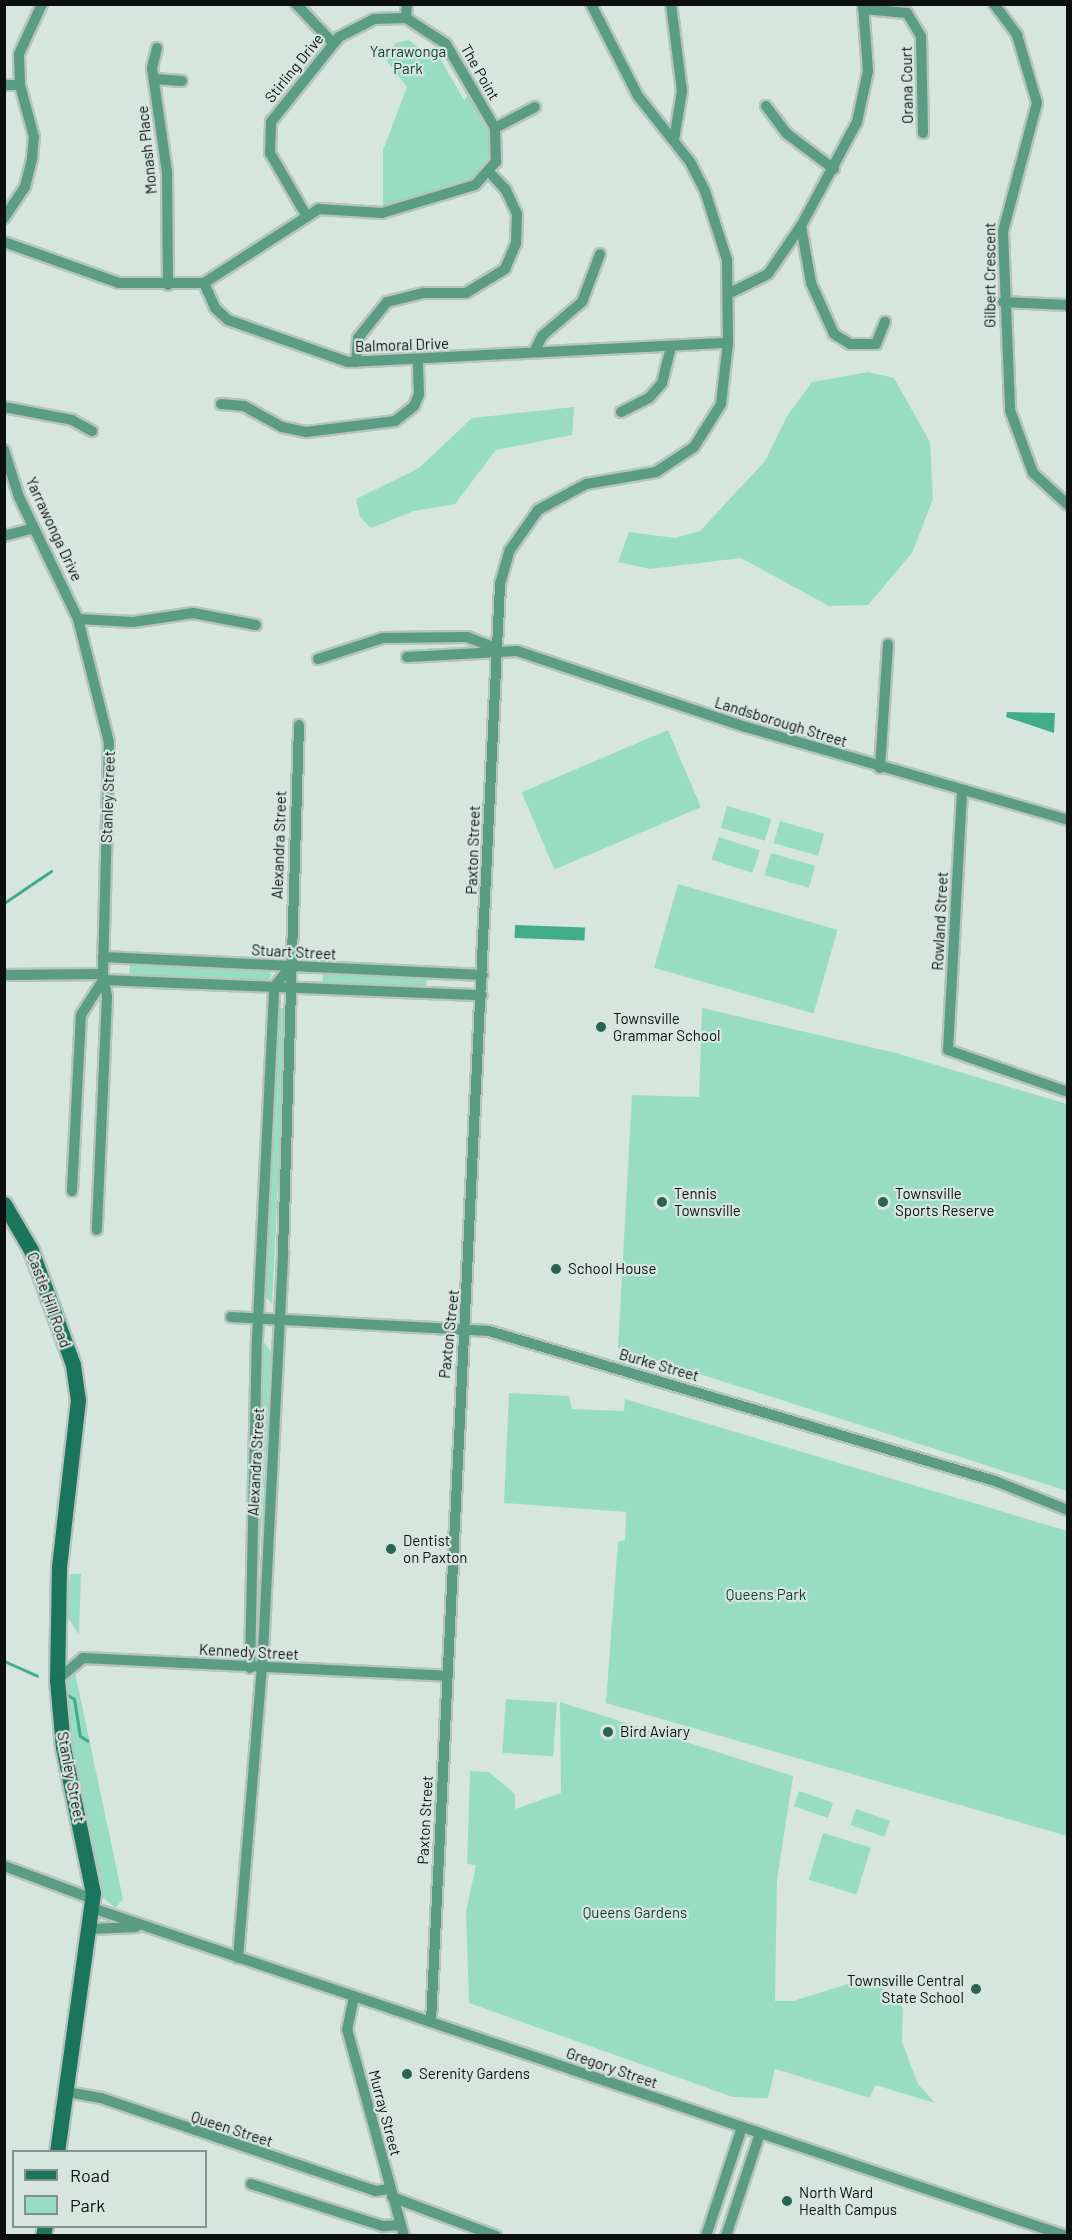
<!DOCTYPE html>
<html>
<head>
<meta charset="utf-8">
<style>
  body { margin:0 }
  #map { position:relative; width:1072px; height:2240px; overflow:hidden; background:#d6e6df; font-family:Barlow,sans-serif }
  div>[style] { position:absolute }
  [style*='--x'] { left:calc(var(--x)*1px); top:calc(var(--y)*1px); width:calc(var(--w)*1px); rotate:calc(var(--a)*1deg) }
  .green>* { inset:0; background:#98ddc3; transform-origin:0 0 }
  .water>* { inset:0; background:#41ac8a; transform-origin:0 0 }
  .stream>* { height:3px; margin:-1.5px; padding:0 1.5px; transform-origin:1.5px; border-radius:1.5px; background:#41ac8a }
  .roads { filter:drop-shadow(2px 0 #b6c4be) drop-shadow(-2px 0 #b6c4be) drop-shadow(0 2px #b6c4be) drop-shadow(0 -2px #b6c4be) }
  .minor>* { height:10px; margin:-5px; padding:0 5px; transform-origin:5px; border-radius:5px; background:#5a9c84 }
  .secondary>* { height:15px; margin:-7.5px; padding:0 7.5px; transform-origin:7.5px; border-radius:7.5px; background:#1a755a }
  .dots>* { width:16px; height:16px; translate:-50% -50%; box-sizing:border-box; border:3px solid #d6e6df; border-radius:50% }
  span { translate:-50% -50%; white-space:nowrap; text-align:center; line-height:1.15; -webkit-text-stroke:4.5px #d6e6df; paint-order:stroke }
  .park-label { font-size:15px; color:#0f3d2f }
  .street-label { font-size:15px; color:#0c110f }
  .poi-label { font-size:15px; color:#0c110f }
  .left { translate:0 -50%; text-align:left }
  .right { translate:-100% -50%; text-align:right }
  .frame { position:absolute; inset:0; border:6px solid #0c110f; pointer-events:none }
  .legend { position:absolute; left:12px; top:2150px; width:195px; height:78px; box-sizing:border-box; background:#d6e6df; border:2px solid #85918c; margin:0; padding:8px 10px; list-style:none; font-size:18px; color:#0c110f }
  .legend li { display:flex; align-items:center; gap:12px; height:30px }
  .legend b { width:30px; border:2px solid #85918c }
</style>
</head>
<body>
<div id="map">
  <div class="green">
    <div style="clip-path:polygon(409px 40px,428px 55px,438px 55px,464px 100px,468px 95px,491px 137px,490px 155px,474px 179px,410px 203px,383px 206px,383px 150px,407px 87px,387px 61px,395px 43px)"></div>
    <div style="clip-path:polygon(868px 372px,894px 378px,930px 442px,933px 499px,912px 553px,868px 605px,829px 606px,741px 558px,650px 569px,618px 562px,629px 532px,675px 538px,700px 531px,765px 461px,787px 416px,812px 382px)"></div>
    <div style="clip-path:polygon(574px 407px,572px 435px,496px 450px,455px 504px,414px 511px,371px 528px,360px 517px,356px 499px,419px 468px,472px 418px)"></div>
    <div style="left:668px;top:730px;width:84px;height:159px;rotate:67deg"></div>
    <div style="left:727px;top:806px;width:46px;height:23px;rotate:16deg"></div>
    <div style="left:780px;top:821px;width:46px;height:23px;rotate:16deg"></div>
    <div style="left:719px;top:837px;width:43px;height:24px;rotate:18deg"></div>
    <div style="left:771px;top:853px;width:46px;height:23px;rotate:16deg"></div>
    <div style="left:678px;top:884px;width:166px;height:87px;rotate:16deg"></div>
    <div style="clip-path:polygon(130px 964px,268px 970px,272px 975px,266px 982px,129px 976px)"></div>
    <div style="left:323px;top:972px;width:104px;height:11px;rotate:3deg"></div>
    <div style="clip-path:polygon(276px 1008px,287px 1008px,272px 1304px,264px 1295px)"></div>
    <div style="clip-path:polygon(702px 1008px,896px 1053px,1067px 1104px,1067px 1491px,618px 1348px,632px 1095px,699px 1097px)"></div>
    <div style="clip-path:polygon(264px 1342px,271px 1352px,254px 1658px,261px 1344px)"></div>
    <div style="clip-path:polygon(509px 1393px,569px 1396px,572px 1409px,624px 1411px,625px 1399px,1067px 1531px,1067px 1836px,606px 1703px,618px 1542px,625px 1540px,626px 1512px,504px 1503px)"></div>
    <div style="clip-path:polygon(70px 1574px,81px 1574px,79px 1635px,65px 1613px)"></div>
    <div style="clip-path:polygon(74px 1668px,123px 1899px,115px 1908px,100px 1895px,72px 1748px,64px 1680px)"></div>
    <div style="left:506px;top:1699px;width:51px;height:54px;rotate:4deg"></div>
    <div style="clip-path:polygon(560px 1702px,793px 1776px,777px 1880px,775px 2001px,793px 2001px,871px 1977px,903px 2008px,902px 2042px,918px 2084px,935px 2103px,875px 2085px,870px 2098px,775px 2069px,768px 2098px,733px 2097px,469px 2003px,466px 1912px,476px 1865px,467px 1864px,470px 1771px,489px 1772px,515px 1794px,515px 1809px,561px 1793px)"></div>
    <div style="left:799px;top:1791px;width:36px;height:16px;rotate:19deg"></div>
    <div style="left:856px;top:1809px;width:36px;height:17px;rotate:19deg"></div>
    <div style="left:823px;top:1833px;width:50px;height:49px;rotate:17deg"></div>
  </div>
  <div class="water">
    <div style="clip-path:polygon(1007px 712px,1055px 713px,1054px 733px,1006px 717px)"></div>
    <div style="left:515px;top:925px;width:70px;height:13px;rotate:2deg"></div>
  </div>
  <div class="stream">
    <div style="--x:4;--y:903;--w:57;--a:-34.2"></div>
    <div style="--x:4;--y:1661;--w:36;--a:24"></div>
    <div style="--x:66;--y:1694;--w:9;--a:32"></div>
    <div style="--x:74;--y:1699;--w:37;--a:81"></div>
    <div style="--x:80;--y:1736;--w:9;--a:32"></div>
  </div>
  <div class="roads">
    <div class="minor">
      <div style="--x:296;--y:4;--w:54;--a:46.5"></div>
      <div style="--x:671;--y:4;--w:88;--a:82.8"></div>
      <div style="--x:682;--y:91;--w:50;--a:99.3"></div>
      <div style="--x:994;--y:4;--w:39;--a:53"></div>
      <div style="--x:1017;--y:35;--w:71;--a:73.6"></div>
      <div style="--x:1037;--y:103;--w:133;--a:104.8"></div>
      <div style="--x:1003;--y:232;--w:178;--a:87.7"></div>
      <div style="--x:1010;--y:410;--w:67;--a:69.9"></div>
      <div style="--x:1033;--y:473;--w:47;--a:42.4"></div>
      <div style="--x:863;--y:9;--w:44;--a:5.2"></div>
      <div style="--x:907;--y:13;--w:27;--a:59"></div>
      <div style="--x:921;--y:36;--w:97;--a:88.8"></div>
      <div style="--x:157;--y:48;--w:21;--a:104"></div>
      <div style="--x:152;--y:68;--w:105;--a:81.8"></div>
      <div style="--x:167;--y:172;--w:113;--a:89.5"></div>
      <div style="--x:154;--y:79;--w:28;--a:4"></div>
      <div style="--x:4;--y:85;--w:16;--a:0"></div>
      <div style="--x:766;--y:106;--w:34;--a:53"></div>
      <div style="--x:786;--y:133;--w:60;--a:36.9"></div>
      <div style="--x:495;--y:128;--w:45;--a:-27.7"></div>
      <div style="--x:306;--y:215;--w:72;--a:-120.1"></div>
      <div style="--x:270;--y:153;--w:31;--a:-88"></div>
      <div style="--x:271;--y:122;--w:109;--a:-51.3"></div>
      <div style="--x:339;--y:37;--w:39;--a:-27"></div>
      <div style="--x:374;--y:19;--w:32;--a:-2"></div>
      <div style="--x:4;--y:218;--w:37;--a:-56"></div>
      <div style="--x:25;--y:187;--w:30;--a:-76"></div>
      <div style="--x:32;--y:158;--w:21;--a:-85"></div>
      <div style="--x:34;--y:137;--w:54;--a:-105.1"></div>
      <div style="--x:20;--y:85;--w:31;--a:-92"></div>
      <div style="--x:19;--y:54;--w:55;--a:-65.3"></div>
      <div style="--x:801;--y:226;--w:58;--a:80"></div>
      <div style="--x:811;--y:283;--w:56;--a:65.7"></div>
      <div style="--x:834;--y:334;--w:19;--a:32"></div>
      <div style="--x:850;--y:344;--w:26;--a:0"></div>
      <div style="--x:876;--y:344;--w:24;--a:-68"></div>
      <div style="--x:4;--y:242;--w:122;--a:19.6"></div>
      <div style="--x:119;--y:283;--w:85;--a:0"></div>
      <div style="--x:204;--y:283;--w:137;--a:-32.8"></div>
      <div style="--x:319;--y:209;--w:63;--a:3.6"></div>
      <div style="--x:382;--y:213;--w:97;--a:-16.8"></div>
      <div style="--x:475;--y:185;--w:31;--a:-48"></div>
      <div style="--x:496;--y:162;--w:34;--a:-92"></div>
      <div style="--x:495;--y:128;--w:97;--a:-120.3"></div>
      <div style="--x:446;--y:44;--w:48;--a:-147"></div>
      <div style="--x:406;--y:18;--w:14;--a:-86"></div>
      <div style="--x:204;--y:283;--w:27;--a:66"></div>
      <div style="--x:215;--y:308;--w:18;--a:43"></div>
      <div style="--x:228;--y:320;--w:127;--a:19.3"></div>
      <div style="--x:348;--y:362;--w:380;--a:-2.9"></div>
      <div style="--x:730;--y:293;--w:42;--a:-26.6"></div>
      <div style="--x:768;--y:274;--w:58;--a:-55.5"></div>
      <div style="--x:801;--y:226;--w:118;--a:-61.7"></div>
      <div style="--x:857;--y:122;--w:52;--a:-77.8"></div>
      <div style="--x:868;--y:71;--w:67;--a:-94.3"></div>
      <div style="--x:1003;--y:302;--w:65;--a:2.6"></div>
      <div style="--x:534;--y:352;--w:18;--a:-63"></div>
      <div style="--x:542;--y:336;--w:52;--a:-40.4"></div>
      <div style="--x:582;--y:302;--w:51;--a:-69.4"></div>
      <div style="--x:356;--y:362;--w:24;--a:-85"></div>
      <div style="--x:358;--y:338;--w:46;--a:-51.1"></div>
      <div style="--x:387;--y:302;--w:38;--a:-14"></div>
      <div style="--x:424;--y:293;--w:42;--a:0"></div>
      <div style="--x:466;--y:293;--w:46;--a:-31.6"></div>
      <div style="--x:505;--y:269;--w:28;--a:-67"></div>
      <div style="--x:516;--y:243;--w:29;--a:-88"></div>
      <div style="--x:517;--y:214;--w:26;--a:-115"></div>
      <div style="--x:506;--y:190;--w:22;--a:-133"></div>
      <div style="--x:221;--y:404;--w:23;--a:5"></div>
      <div style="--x:244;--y:406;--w:43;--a:28.9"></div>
      <div style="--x:282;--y:427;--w:25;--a:12"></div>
      <div style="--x:306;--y:432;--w:90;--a:-7"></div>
      <div style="--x:395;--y:421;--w:24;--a:-38"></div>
      <div style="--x:414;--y:406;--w:13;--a:-67"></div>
      <div style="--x:419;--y:394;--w:33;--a:-92"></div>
      <div style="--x:4;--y:407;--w:69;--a:10.8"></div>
      <div style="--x:72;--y:420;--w:23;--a:29"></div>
      <div style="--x:621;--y:412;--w:31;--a:-27"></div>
      <div style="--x:649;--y:398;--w:20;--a:-49"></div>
      <div style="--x:662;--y:383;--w:37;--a:-76"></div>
      <div style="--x:4;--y:450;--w:49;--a:72.3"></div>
      <div style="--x:19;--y:497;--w:136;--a:64.2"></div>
      <div style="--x:78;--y:619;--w:127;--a:75.9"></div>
      <div style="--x:109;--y:742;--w:232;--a:91.5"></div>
      <div style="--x:103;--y:974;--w:23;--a:80"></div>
      <div style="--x:107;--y:997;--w:233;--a:92.5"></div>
      <div style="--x:4;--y:536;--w:30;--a:-15"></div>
      <div style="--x:78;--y:619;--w:55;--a:3.1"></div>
      <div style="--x:133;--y:622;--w:61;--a:-8.5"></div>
      <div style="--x:193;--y:613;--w:64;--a:10.8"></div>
      <div style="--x:407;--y:657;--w:110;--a:-3.1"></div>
      <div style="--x:517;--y:651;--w:241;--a:18.4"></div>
      <div style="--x:746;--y:727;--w:335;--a:16.1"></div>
      <div style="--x:318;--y:659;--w:68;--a:-17.9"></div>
      <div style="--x:383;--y:638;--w:84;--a:-0.7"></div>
      <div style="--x:467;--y:637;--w:28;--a:21"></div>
      <div style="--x:880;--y:768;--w:124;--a:-86.3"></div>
      <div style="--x:962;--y:792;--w:258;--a:93.1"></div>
      <div style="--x:948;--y:1050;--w:127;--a:19.3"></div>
      <div style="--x:103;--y:957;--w:380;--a:2.7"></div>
      <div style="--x:4;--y:975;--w:99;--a:-0.6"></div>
      <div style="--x:72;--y:1191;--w:176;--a:-87.1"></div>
      <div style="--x:81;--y:1015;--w:41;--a:-57.8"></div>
      <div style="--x:103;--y:980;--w:379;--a:2.3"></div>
      <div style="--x:231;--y:1317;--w:258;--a:3.1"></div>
      <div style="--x:489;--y:1331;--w:528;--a:16.51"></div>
      <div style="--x:995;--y:1481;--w:79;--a:21.7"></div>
      <div style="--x:250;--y:1668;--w:328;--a:-88.8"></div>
      <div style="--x:257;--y:1340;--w:353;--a:-87.2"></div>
      <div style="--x:274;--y:987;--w:26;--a:-51"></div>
      <div style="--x:57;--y:1680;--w:34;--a:-40"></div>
      <div style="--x:83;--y:1658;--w:364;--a:2.8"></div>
      <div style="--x:4;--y:1866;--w:95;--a:20.3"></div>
      <div style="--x:92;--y:1908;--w:1028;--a:18.61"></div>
      <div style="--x:90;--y:1929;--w:46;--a:-2.5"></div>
      <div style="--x:238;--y:1958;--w:307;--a:-85.3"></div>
      <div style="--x:263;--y:1652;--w:400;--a:-87.1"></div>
      <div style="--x:283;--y:1252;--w:527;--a:-88.26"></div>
      <div style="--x:354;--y:1997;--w:33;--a:102"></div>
      <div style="--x:347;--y:2029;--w:215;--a:74.6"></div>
      <div style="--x:431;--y:2022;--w:1440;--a:-87.25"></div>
      <div style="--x:500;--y:584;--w:35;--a:-74"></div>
      <div style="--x:510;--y:550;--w:49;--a:-55"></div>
      <div style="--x:538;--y:510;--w:55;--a:-28.4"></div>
      <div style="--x:586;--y:484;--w:71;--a:-9.7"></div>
      <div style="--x:656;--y:472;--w:45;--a:-33.3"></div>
      <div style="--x:694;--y:447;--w:51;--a:-57.9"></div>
      <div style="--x:721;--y:404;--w:61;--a:-83.5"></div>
      <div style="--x:728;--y:343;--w:83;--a:-90.7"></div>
      <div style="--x:727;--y:260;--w:72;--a:-107.7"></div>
      <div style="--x:705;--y:191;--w:31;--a:-117"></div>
      <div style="--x:691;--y:163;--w:85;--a:-128.3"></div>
      <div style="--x:638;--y:96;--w:103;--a:-117.1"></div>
      <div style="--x:67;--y:2092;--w:35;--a:10"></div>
      <div style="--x:101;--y:2098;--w:290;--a:18.7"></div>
      <div style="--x:376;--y:2191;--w:13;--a:-9"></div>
      <div style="--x:251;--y:2184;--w:139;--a:17.7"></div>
      <div style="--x:383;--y:2226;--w:17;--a:-3"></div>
      <div style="--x:392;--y:2197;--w:111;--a:20.6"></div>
      <div style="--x:706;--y:2236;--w:115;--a:-71.7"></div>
      <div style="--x:726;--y:2236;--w:108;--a:-71.7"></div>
    </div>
    <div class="secondary">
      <div style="--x:4;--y:1204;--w:53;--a:59.6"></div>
      <div style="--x:31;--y:1250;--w:122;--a:69.9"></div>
      <div style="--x:73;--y:1365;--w:35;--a:82"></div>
      <div style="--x:78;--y:1400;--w:169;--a:96.5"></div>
      <div style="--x:59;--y:1568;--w:112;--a:91"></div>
      <div style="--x:57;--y:1680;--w:67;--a:84.9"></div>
      <div style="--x:63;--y:1747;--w:149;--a:78.4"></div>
      <div style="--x:93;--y:1893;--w:261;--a:97.9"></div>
      <div style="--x:43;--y:2236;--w:10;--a:-79"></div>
    </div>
  </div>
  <div class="dots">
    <div style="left:601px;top:1027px;background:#296651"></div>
    <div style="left:662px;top:1202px;background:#296651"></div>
    <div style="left:883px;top:1202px;background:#296651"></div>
    <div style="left:556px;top:1269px;background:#296651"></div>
    <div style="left:391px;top:1549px;background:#296651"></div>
    <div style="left:608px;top:1732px;background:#296651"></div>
    <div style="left:976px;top:1989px;background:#296651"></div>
    <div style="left:407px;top:2074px;background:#296651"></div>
    <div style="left:787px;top:2201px;background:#296651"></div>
  </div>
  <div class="park-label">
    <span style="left:408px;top:60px">Yarrawonga<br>Park</span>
    <span style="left:766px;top:1595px">Queens Park</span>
    <span style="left:635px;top:1913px">Queens Gardens</span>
  </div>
  <div class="street-label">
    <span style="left:294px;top:68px;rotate:-51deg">Stirling Drive</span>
    <span style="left:480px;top:72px;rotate:60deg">The Point</span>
    <span style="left:907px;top:85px;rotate:-91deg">Orana Court</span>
    <span style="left:147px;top:150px;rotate:-96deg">Monash Place</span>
    <span style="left:990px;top:275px;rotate:-90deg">Gilbert Crescent</span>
    <span style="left:402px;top:345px;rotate:-2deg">Balmoral Drive</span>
    <span style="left:54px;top:529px;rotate:65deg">Yarrawonga Drive</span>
    <span style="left:781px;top:722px;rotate:17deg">Landsborough Street</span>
    <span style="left:108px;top:797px;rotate:-88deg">Stanley Street</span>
    <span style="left:279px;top:845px;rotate:-88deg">Alexandra Street</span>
    <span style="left:473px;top:850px;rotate:-88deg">Paxton Street</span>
    <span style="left:940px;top:921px;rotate:-87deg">Rowland Street</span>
    <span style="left:294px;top:952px;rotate:3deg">Stuart Street</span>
    <span style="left:49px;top:1300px;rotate:70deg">Castle Hill Road</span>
    <span style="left:449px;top:1334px;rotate:-84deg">Paxton Street</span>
    <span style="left:659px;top:1365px;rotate:16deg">Burke Street</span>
    <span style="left:256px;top:1462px;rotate:-87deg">Alexandra Street</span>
    <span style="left:249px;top:1652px;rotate:3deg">Kennedy Street</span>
    <span style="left:71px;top:1777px;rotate:79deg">Stanley Street</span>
    <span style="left:425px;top:1820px;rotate:-87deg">Paxton Street</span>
    <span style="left:612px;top:2068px;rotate:19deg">Gregory Street</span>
    <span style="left:385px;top:2113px;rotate:75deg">Murray Street</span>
    <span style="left:232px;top:2129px;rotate:18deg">Queen Street</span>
  </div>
  <div class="poi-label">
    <span class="left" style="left:613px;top:1027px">Townsville<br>Grammar School</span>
    <span class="left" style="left:674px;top:1202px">Tennis<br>Townsville</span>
    <span class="left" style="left:895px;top:1202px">Townsville<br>Sports Reserve</span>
    <span class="left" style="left:568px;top:1269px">School House</span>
    <span class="left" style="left:403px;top:1549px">Dentist<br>on Paxton</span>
    <span class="left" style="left:620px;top:1732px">Bird Aviary</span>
    <span class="right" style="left:964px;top:1989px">Townsville Central<br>State School</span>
    <span class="left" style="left:419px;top:2074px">Serenity Gardens</span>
    <span class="left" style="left:799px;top:2201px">North Ward<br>Health Campus</span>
  </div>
  <div class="frame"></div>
  <ul class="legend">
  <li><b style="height:8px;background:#1a755a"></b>Road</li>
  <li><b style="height:16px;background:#98ddc3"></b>Park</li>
  </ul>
</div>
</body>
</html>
